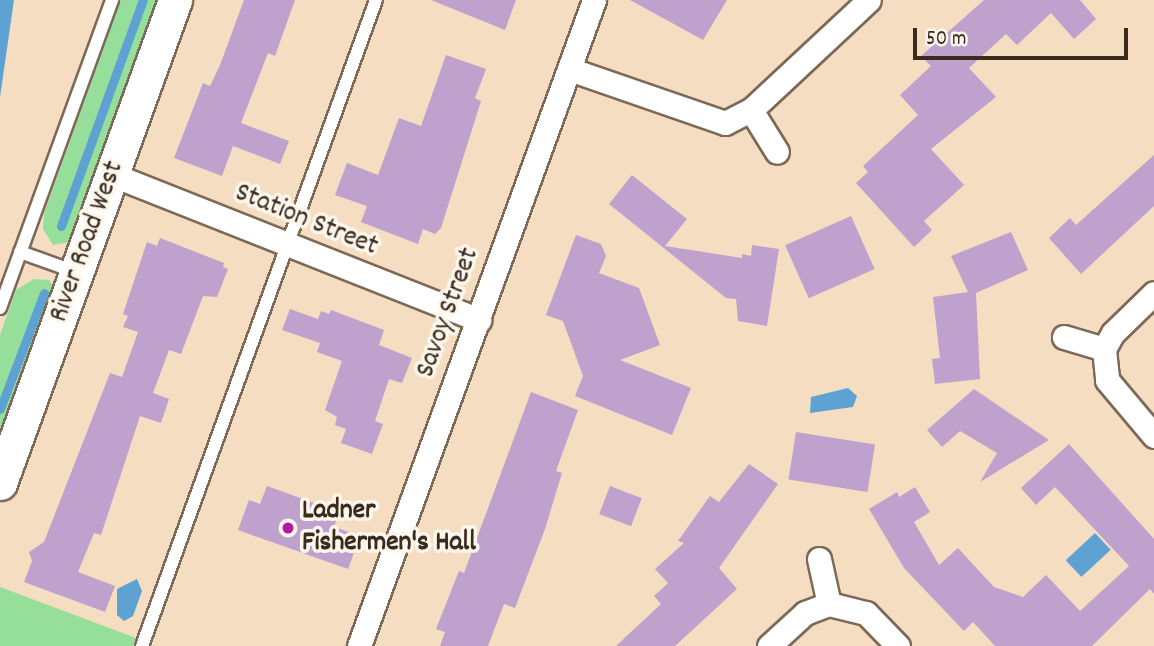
<!DOCTYPE html>
<html>
<head>
<meta charset="utf-8">
<style>
  body { margin:0 }
  #map { position:relative; width:1154px; height:646px; overflow:hidden; background:#f5ddc1; font-family:Dekko,sans-serif }
  div>[style] { position:absolute }
  [style*='--x'] { left:calc(var(--x)*1px); top:calc(var(--y)*1px); width:calc(var(--w)*1px); rotate:calc(var(--a)*1deg) }
  .green>* { inset:0; background:#96df9a }
  .water>* { inset:0; background:#5ea2d3; transform-origin:0 0 }
  .stream>* { height:9px; margin:-4.5px; padding:0 4.5px; transform-origin:4.5px; border-radius:4.5px; background:#5ea2d3 }
  .building>* { inset:0; background:#bfa1cd; transform-origin:0 0 }
  .roads { filter:drop-shadow(2px 0 #7c6957) drop-shadow(-2px 0 #7c6957) drop-shadow(0 2px #7c6957) drop-shadow(0 -2px #7c6957) }
  .service>* { height:12px; margin:-6px; padding:0 6px; transform-origin:6px; border-radius:6px; background:#fff }
  .minor>* { height:23px; margin:-11.5px; padding:0 11.5px; transform-origin:11.5px; border-radius:11.5px; background:#fff }
  .secondary>* { height:33px; margin:-16.5px; padding:0 16.5px; transform-origin:16.5px; border-radius:16.5px; background:#fff }
  .dots>* { width:19px; height:19px; translate:-50% -50%; box-sizing:border-box; border:4px solid #fbf7ec; border-radius:50% }
  span { translate:-50% -50%; white-space:nowrap; text-align:center; line-height:1.15; -webkit-text-stroke:7px #fbf7ec; paint-order:stroke }
  .street-label { font-size:28px; color:#3b2a1e }
  .poi-label { font-size:28px; color:#3b2a1e; font-weight:700 }
  .left { translate:0 -50%; text-align:left }
  .scale { position:absolute; left:913px; top:28px; width:215px; height:32px; box-sizing:border-box; border:4px solid #3b2a1e; border-top:0; padding-left:9px; font-size:21px; line-height:24px; white-space:nowrap; color:#3b2a1e; -webkit-text-stroke:5px #fbf7ec; paint-order:stroke }
</style>
</head>
<body>
<div id="map">
  <div class="green">
    <div style="clip-path:polygon(121px 0,159px 0,70px 242px,53px 245px,43px 229px,44px 213px)"></div>
    <div style="clip-path:polygon(34px 279px,49px 280px,54px 288px,0 439px,0 335px,16px 290px)"></div>
    <div style="clip-path:polygon(0 587px,136px 638px,133px 646px,0 646px)"></div>
  </div>
  <div class="water">
    <div style="clip-path:polygon(0 0,14px 0,0 97px)"></div>
    <div style="clip-path:polygon(848px 388px,857px 396px,853px 407px,810px 413px,811px 397px)"></div>
    <div style="left:1095px;top:533px;width:23px;height:40px;rotate:47deg"></div>
    <div style="clip-path:polygon(137px 579px,142px 591px,133px 616px,124px 621px,117px 615px,117px 589px)"></div>
  </div>
  <div class="stream">
    <div style="--x:61;--y:226;--w:240;--a:-70.1"></div>
    <div style="--x:0;--y:409;--w:124;--a:-69.2"></div>
  </div>
  <div class="building">
    <div style="clip-path:polygon(244px 0,295px 0,275px 56px,268px 53px,241px 123px,289px 141px,280px 164px,233px 146px,222px 176px,174px 158px,203px 83px,210px 86px,220px 65px)"></div>
    <div style="clip-path:polygon(431px 0,516px 0,505px 30px)"></div>
    <div style="clip-path:polygon(630px 0,727px 0,703px 40px)"></div>
    <div style="clip-path:polygon(984px 0,1080px 0,1096px 19px,1074px 39px,1051px 13px,1017px 45px,1006px 34px,969px 68px,996px 97px,931px 149px,964px 185px,924px 221px,932px 230px,914px 247px,856px 183px,868px 172px,863px 166px,918px 115px,900px 95px,931px 66px,921px 56px)"></div>
    <div style="clip-path:polygon(446px 55px,486px 69px,475px 98px,481px 101px,441px 228px,435px 234px,423px 229px,418px 244px,361px 222px,367px 206px,335px 195px,347px 163px,378px 175px,399px 118px,421px 126px)"></div>
    <div style="clip-path:polygon(1154px 155px,1154px 206px,1081px 274px,1049px 238px,1070px 218px,1076px 225px)"></div>
    <div style="clip-path:polygon(632px 175px,687px 219px,665px 246px,742px 258px,742px 254px,751px 256px,752px 245px,779px 249px,767px 326px,738px 321px,736px 299px,726px 298px,609px 204px)"></div>
    <div style="left:851px;top:216px;width:58px;height:72px;rotate:66deg"></div>
    <div style="clip-path:polygon(1011px 232px,1028px 270px,976px 293px,980px 379px,935px 384px,932px 359px,940px 358px,933px 297px,968px 292px,951px 256px)"></div>
    <div style="clip-path:polygon(576px 235px,601px 244px,606px 256px,599px 273px,639px 288px,660px 345px,620px 360px,691px 388px,672px 435px,575px 396px,583px 376px,563px 321px,546px 315px)"></div>
    <div style="clip-path:polygon(160px 238px,224px 263px,223px 267px,228px 269px,217px 297px,203px 296px,181px 354px,169px 350px,153px 393px,169px 399px,161px 423px,140px 416px,101px 535px,94px 533px,78px 572px,115px 586px,105px 612px,24px 582px,32px 561px,29px 552px,44px 542px,110px 373px,122px 377px,138px 332px,123px 327px,128px 316px,123px 314px,147px 242px,157px 246px)"></div>
    <div style="clip-path:polygon(290px 309px,318px 319px,321px 311px,329px 314px,331px 310px,384px 330px,379px 345px,412px 358px,402px 383px,389px 379px,375px 421px,383px 424px,372px 454px,341px 443px,346px 429px,335px 425px,337px 417px,325px 410px,342px 361px,317px 352px,320px 343px,282px 330px)"></div>
    <div style="clip-path:polygon(974px 389px,1049px 440px,980px 482px,997px 453px,960px 431px,942px 447px,927px 430px)"></div>
    <div style="clip-path:polygon(531px 392px,578px 410px,556px 471px,562px 473px,545px 529px,515px 608px,504px 604px,488px 646px,440px 646px,445px 632px,436px 629px,459px 571px,464px 573px)"></div>
    <div style="left:796px;top:432px;width:80px;height:48px;rotate:9deg"></div>
    <div style="clip-path:polygon(1069px 444px,1154px 539px,1154px 594px,1150px 589px,1092px 646px,995px 646px,973px 622px,964px 631px,904px 568px,869px 509px,897px 492px,899px 497px,915px 487px,930px 512px,914px 522px,939px 565px,958px 548px,994px 587px,1023px 597px,1046px 575px,1080px 611px,1129px 566px,1055px 487px,1036px 505px,1021px 488px)"></div>
    <div style="clip-path:polygon(749px 464px,778px 484px,719px 568px,737px 589px,675px 646px,616px 646px,661px 604px,654px 596px,668px 583px,655px 569px,684px 543px,678px 541px,710px 496px,719px 502px)"></div>
    <div style="clip-path:polygon(267px 486px,339px 512px,334px 527px,360px 536px,348px 569px,238px 530px,249px 500px,260px 504px)"></div>
    <div style="left:610px;top:486px;width:34px;height:30px;rotate:21deg"></div>
  </div>
  <div class="roads">
    <div class="service">
      <div style="--x:20;--y:252;--w:59;--a:19.7"></div>
      <div style="--x:0;--y:308;--w:328;--a:-70"></div>
      <div style="--x:142;--y:646;--w:687;--a:-70.09"></div>
    </div>
    <div class="minor">
      <div style="--x:569;--y:69;--w:165;--a:19.1"></div>
      <div style="--x:725;--y:123;--w:29;--a:-27"></div>
      <div style="--x:751;--y:110;--w:161;--a:-43"></div>
      <div style="--x:751;--y:110;--w:49;--a:58.2"></div>
      <div style="--x:113;--y:175;--w:394;--a:21.6"></div>
      <div style="--x:1064;--y:337;--w:42;--a:16.7"></div>
      <div style="--x:1104;--y:349;--w:31;--a:84"></div>
      <div style="--x:1107;--y:380;--w:73;--a:50"></div>
      <div style="--x:1104;--y:349;--w:18;--a:-61"></div>
      <div style="--x:1113;--y:333;--w:57;--a:-44.3"></div>
      <div style="--x:819;--y:559;--w:46;--a:77.5"></div>
      <div style="--x:829;--y:604;--w:38;--a:14"></div>
      <div style="--x:866;--y:613;--w:46;--a:45.9"></div>
      <div style="--x:359;--y:646;--w:687;--a:-70.01"></div>
      <div style="--x:769;--y:646;--w:49;--a:-42.5"></div>
      <div style="--x:805;--y:613;--w:26;--a:-21"></div>
    </div>
    <div class="secondary">
      <div style="--x:0;--y:483;--w:514;--a:-70.08"></div>
    </div>
  </div>
  <div class="dots">
    <div style="left:288px;top:528px;background:#b5179e"></div>
  </div>
  <div class="street-label">
    <span style="left:306px;top:221px;rotate:22deg">Station Street</span>
    <span style="left:88px;top:242px;rotate:-70deg">River Road West</span>
    <span style="left:449px;top:313px;rotate:-70deg">Savoy Street</span>
  </div>
  <div class="poi-label">
    <span class="left" style="left:302px;top:528px">Ladner<br>Fishermen's Hall</span>
  </div>
  <div class="scale">50 m</div>
</div>
</body>
</html>
